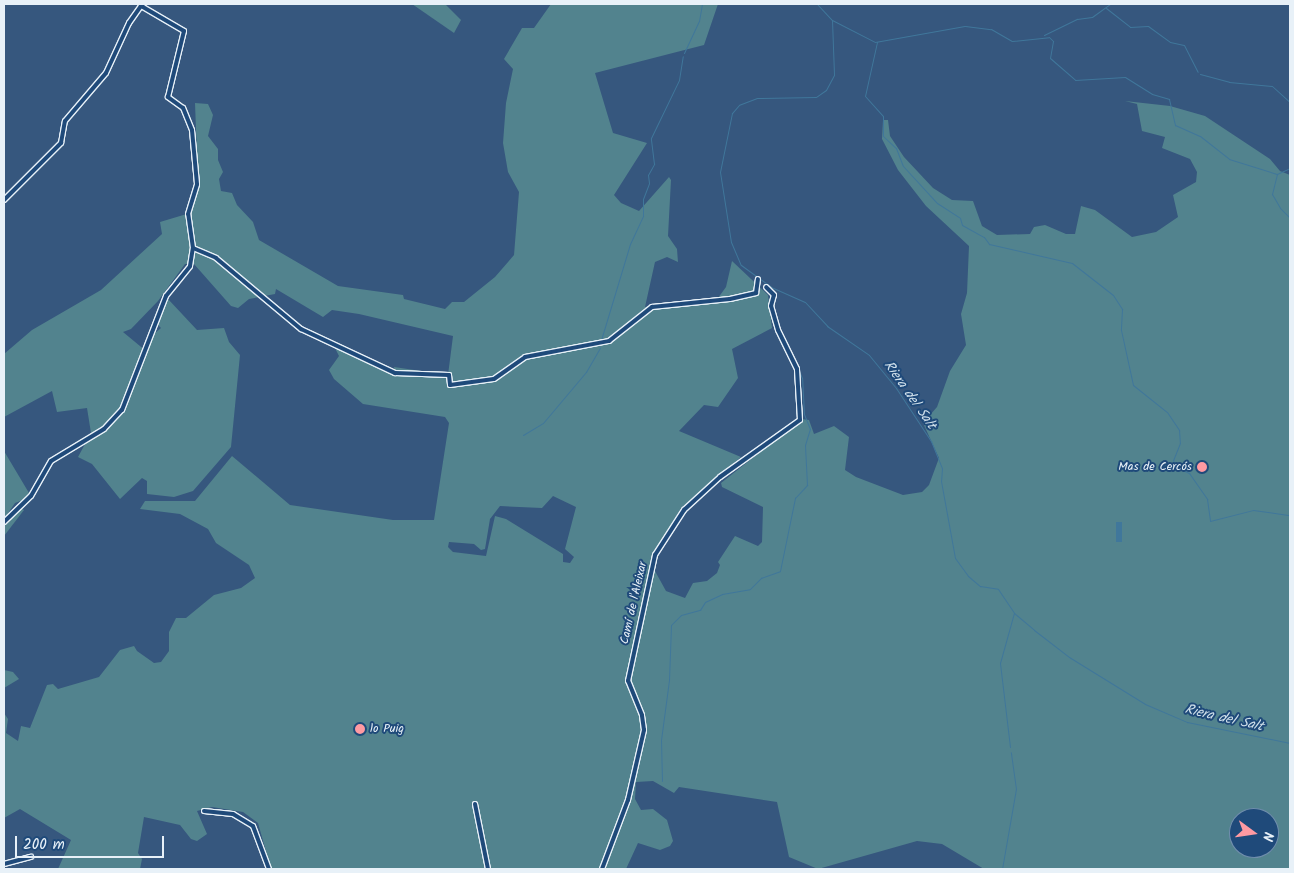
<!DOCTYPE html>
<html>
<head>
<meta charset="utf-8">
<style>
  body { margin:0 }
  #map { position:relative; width:1294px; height:873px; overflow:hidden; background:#36577e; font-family:Kalam,sans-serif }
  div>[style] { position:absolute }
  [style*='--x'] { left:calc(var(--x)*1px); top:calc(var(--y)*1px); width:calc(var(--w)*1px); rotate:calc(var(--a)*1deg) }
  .green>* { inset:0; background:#52838e }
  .water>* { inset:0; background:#40779b; transform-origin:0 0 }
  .stream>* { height:1px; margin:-0.5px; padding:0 0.5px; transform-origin:0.5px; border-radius:0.5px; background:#40779b }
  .roads { filter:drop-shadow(1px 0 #e8f1f8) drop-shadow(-1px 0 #e8f1f8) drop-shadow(0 1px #e8f1f8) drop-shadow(0 -1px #e8f1f8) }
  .street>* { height:4px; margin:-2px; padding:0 2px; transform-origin:2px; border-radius:2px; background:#1f4a7a }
  .dots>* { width:14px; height:14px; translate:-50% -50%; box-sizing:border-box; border:2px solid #1f4a7a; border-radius:50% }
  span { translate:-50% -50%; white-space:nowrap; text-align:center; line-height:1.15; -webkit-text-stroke:4px #1f4a7a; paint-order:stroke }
  .poi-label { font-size:12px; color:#e8f1f8 }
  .right { translate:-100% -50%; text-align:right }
  .left { translate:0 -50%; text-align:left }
  .street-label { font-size:12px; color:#e8f1f8 }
  .water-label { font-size:14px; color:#cfdfea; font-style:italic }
  .frame { position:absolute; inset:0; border:5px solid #e8f1f8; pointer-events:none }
  .north { position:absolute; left:1229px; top:808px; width:50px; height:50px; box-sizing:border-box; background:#1f4a7a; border:1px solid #6f8dac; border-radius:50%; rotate:104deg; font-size:14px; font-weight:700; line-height:20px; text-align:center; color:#e8f1f8 }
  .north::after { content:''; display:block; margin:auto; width:18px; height:22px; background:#ff9aa2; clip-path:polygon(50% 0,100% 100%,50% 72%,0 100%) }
  .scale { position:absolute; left:15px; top:836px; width:149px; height:22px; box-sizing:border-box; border:2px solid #e8f1f8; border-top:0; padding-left:6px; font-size:15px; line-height:18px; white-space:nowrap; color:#e8f1f8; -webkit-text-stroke:4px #1f4a7a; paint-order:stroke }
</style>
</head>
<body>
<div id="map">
  <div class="green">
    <div style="clip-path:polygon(412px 4px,445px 4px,461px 20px,454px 33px)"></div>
    <div style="clip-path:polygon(evenodd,551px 4px,718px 4px,704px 45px,595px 73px,613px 133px,647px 143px,614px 195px,621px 203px,639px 211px,669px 177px,671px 180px,668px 236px,677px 249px,678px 262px,667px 257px,655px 262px,645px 307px,718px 298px,726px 287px,732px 261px,768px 295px,772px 328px,732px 349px,738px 378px,718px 407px,704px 405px,679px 431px,741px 457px,681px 508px,650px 562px,666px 591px,685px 598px,693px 583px,707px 581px,717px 573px,720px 565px,718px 562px,735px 536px,758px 546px,762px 542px,763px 507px,722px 487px,721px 483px,802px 419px,809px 420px,814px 434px,834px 426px,849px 437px,845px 470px,856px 477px,903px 495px,922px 492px,929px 485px,939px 458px,923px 423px,937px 407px,950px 371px,966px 345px,961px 314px,967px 293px,969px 246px,926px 206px,898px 170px,882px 139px,883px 120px,888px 120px,890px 136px,904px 157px,933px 188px,952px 200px,973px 201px,982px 226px,997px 235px,1030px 234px,1034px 227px,1045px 225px,1066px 234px,1075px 234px,1081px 206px,1095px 210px,1132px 237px,1156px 232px,1178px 217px,1173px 195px,1196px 182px,1197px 172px,1190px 159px,1162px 148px,1165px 137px,1142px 131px,1137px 104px,1125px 101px,1170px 106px,1205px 116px,1270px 159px,1280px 171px,1290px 175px,1290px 869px,984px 869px,942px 844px,917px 841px,818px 869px,789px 857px,777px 802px,679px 787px,674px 793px,653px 781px,636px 782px,635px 799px,641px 810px,653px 809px,667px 820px,673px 841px,670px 846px,660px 850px,638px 843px,626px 869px,271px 869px,258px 823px,243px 812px,212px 807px,197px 811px,207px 834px,197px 841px,191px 839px,180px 825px,144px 817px,138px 853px,142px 859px,140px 869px,58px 869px,71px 840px,20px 809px,4px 818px,4px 713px,8px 719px,6px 733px,18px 741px,21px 726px,30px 728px,47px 685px,53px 684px,58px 689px,99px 677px,120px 650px,134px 646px,137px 651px,154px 663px,161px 662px,169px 651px,169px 632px,176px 618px,186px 618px,214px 595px,241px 588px,255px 578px,249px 565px,216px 543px,208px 529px,180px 514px,140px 509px,145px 501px,195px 501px,232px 456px,290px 505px,393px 520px,434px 520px,449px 423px,445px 417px,363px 404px,334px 379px,329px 370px,339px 356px,334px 346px,340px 344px,395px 373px,394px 367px,448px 375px,453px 336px,359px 314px,332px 310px,323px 317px,276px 289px,275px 294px,249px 299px,238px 308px,231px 306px,194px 264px,185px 264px,158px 301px,131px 329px,123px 332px,146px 351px,155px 333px,161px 328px,157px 324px,168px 299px,197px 330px,224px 328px,229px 342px,240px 355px,231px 447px,193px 491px,174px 497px,147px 494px,147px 481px,142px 478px,120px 499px,92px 464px,78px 457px,91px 433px,87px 408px,57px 412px,52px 391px,4px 417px,4px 354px,32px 330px,101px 290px,162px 234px,160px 222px,190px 213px,198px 184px,195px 103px,208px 104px,213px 115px,208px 136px,218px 149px,218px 160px,223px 172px,219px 179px,221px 191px,232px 193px,237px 205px,253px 222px,259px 240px,338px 286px,403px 295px,404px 299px,445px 309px,452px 302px,464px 302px,495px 277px,514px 255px,519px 192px,508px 172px,503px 143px,506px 103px,513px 69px,504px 59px,522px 28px,534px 28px,551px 4px,553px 496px,576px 507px,565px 549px,574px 557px,570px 563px,563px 562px,563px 554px,506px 519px,495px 516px,486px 556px,453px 552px,448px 547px,449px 542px,474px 544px,481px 550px,485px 549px,490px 519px,500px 506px,542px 508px,553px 496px,551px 4px,1239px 818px,1269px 818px,1269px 848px,1239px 848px,1239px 818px)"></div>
    <div style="clip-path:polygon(4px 451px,29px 493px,23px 500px,15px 503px,4px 519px)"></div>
    <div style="clip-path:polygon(20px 508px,24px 510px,4px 536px,4px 524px)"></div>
    <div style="clip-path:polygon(4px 670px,13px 672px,19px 679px,4px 688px)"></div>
  </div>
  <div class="water">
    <div style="left:1116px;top:522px;width:6px;height:20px"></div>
  </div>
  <div class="stream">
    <div style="--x:817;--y:4;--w:22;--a:47"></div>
    <div style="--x:832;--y:20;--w:55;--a:87.9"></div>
    <div style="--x:834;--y:75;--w:17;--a:118"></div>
    <div style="--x:826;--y:90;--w:12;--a:145"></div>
    <div style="--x:816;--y:97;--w:59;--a:179"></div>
    <div style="--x:757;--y:98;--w:19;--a:159"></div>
    <div style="--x:739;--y:105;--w:11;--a:131"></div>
    <div style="--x:732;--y:113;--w:60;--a:101.5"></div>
    <div style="--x:720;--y:172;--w:71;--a:81.1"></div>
    <div style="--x:731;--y:242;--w:25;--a:67"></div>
    <div style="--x:741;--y:265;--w:37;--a:36"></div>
    <div style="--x:771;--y:287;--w:37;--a:24"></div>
    <div style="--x:805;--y:302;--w:33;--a:47"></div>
    <div style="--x:827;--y:326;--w:51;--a:34.6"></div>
    <div style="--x:869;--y:355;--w:43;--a:50.7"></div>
    <div style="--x:896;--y:388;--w:64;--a:56.6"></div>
    <div style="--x:931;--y:441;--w:29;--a:68"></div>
    <div style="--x:942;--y:468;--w:13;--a:94"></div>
    <div style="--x:941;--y:481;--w:78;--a:79.7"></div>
    <div style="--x:955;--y:558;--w:22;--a:54"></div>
    <div style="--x:968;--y:576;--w:16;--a:40"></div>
    <div style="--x:980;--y:586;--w:18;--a:9"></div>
    <div style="--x:998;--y:589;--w:29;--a:56"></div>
    <div style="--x:1014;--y:613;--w:26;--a:40"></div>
    <div style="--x:1034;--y:630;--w:44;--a:37.6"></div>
    <div style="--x:1069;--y:657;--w:89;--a:31.7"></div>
    <div style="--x:1145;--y:704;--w:46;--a:23.2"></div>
    <div style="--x:1187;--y:722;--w:105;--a:11.5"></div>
    <div style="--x:1106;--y:8;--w:31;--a:38"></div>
    <div style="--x:1130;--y:27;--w:18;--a:-3"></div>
    <div style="--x:1148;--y:26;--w:27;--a:36"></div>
    <div style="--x:1170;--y:42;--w:14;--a:12"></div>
    <div style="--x:1184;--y:45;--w:30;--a:63"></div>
    <div style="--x:832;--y:20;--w:48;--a:27.1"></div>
    <div style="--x:875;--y:42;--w:91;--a:-10.1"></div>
    <div style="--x:965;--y:26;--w:26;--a:7"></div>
    <div style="--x:991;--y:29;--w:24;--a:30"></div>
    <div style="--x:1012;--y:41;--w:37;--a:-6"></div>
    <div style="--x:1049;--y:37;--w:6;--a:45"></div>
    <div style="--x:1053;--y:41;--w:17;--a:100"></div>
    <div style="--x:1050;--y:58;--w:33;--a:41"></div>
    <div style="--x:1075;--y:80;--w:50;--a:-3.4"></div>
    <div style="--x:1125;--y:77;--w:32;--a:32"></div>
    <div style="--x:1152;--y:94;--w:18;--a:16"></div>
    <div style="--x:1169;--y:99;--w:27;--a:77"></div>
    <div style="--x:1175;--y:125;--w:27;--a:24"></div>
    <div style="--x:1200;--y:136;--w:37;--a:38"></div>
    <div style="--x:1229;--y:159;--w:50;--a:17.4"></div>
    <div style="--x:1277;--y:174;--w:21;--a:104"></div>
    <div style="--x:1272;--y:194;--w:16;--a:60"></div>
    <div style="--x:1280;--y:208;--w:14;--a:45"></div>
    <div style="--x:1044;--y:35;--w:37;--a:-26"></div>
    <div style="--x:1077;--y:19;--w:15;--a:-8"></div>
    <div style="--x:1092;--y:17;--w:22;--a:-36"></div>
    <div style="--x:877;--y:42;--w:55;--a:102.5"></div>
    <div style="--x:865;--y:96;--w:27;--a:48"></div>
    <div style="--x:883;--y:116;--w:20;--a:90"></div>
    <div style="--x:883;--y:136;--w:18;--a:43"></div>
    <div style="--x:896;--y:148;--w:19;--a:69"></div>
    <div style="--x:903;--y:166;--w:50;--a:47.4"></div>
    <div style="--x:937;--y:203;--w:27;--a:33"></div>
    <div style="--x:960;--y:218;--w:7;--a:74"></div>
    <div style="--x:962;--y:225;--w:25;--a:29"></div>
    <div style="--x:984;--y:237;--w:9;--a:54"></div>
    <div style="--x:989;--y:244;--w:85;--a:12.9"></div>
    <div style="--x:1072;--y:263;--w:52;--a:38"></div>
    <div style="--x:1113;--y:295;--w:17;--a:57"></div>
    <div style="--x:1122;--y:309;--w:21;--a:93"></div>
    <div style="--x:1121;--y:330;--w:56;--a:77.7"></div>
    <div style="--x:1133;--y:385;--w:43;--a:38.5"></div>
    <div style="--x:1167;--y:412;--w:22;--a:56"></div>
    <div style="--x:1179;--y:430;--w:13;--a:86"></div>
    <div style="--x:1180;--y:443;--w:18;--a:112"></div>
    <div style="--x:1173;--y:460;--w:6;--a:72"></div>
    <div style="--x:1175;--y:466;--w:16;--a:27"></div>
    <div style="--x:1189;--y:473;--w:32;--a:55"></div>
    <div style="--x:1207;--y:499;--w:22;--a:82"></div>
    <div style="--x:1210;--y:521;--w:44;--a:-14.3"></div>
    <div style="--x:1253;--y:510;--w:37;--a:8"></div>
    <div style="--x:684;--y:53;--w:35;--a:-65"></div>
    <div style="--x:699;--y:21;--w:17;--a:-80"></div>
    <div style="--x:1200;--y:74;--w:30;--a:15"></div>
    <div style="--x:1229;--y:82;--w:43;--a:5.3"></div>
    <div style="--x:1272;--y:86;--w:24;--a:42"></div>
    <div style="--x:1277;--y:174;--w:14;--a:-25"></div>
    <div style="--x:601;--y:340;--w:100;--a:-73.2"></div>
    <div style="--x:630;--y:244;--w:31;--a:-65"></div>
    <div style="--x:643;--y:216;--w:17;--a:-90"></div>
    <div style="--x:643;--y:199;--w:17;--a:-69"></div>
    <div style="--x:649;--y:183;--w:8;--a:-97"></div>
    <div style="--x:648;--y:175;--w:13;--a:-61"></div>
    <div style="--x:654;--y:164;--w:26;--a:-97"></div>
    <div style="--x:651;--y:138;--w:64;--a:-64.2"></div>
    <div style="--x:679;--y:80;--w:24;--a:-81"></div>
    <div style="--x:523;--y:435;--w:23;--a:-31"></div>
    <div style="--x:543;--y:423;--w:67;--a:-49.9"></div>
    <div style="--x:586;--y:372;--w:28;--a:-60"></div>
    <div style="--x:1010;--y:747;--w:85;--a:-96.8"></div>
    <div style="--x:1000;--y:663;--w:52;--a:-74.4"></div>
    <div style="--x:662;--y:781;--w:41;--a:-91.4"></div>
    <div style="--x:661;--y:740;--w:61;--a:-82.4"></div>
    <div style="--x:669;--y:680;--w:55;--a:-87.9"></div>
    <div style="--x:671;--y:625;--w:14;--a:-45"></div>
    <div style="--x:681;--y:615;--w:20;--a:-15"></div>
    <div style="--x:700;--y:610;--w:9;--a:-58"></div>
    <div style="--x:705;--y:602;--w:19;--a:-25"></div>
    <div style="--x:722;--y:594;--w:28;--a:-10"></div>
    <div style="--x:750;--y:589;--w:16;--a:-45"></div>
    <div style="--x:761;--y:578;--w:20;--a:-20"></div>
    <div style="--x:780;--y:571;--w:75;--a:-78.4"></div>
    <div style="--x:795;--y:498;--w:18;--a:-47"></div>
    <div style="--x:807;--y:485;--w:40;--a:-92.9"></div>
    <div style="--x:805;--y:445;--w:17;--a:-73"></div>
    <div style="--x:810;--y:429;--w:16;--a:-112"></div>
    <div style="--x:804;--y:414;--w:36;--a:-93"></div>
    <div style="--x:802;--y:378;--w:33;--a:-113"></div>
    <div style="--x:1002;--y:869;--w:81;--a:-80.1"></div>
    <div style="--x:1016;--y:789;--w:37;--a:-98"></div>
  </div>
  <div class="roads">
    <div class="street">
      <div style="--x:4;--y:200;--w:81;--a:-45"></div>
      <div style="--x:61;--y:143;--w:22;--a:-80"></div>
      <div style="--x:65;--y:121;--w:63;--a:-49.5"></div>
      <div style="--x:106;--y:73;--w:55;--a:-65.3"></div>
      <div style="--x:129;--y:23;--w:21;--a:-55"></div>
      <div style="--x:193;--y:248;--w:25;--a:23"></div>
      <div style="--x:216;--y:258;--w:111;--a:39.9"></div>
      <div style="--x:301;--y:329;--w:104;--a:25.1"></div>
      <div style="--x:395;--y:373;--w:54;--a:2.1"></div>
      <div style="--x:449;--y:375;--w:10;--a:84"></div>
      <div style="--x:450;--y:385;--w:44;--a:-7.8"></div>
      <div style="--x:494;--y:379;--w:38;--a:-35"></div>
      <div style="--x:525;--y:357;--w:86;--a:-10.8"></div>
      <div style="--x:609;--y:341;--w:55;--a:-38.3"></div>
      <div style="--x:652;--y:307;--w:78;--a:-5.9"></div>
      <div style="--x:730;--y:299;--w:27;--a:-13"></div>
      <div style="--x:756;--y:293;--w:14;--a:-82"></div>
      <div style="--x:4;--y:522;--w:37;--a:-44"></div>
      <div style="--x:31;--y:496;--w:40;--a:-60.3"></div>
      <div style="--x:51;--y:461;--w:62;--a:-31.1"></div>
      <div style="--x:104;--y:429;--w:26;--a:-47"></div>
      <div style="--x:122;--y:410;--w:122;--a:-68.9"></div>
      <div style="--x:166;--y:296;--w:38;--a:-51"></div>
      <div style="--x:190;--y:266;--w:18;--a:-81"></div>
      <div style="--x:193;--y:248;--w:34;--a:-98"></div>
      <div style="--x:188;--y:214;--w:31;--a:-73"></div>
      <div style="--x:197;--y:184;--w:54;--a:-95.3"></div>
      <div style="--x:192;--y:130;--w:24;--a:-112"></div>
      <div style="--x:183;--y:108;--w:19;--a:-144"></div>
      <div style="--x:168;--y:97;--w:68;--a:-76.4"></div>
      <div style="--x:184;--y:31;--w:50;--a:-149.8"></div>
      <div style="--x:141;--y:6;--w:3;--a:-45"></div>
      <div style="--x:475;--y:804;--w:66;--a:78.7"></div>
      <div style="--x:204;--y:811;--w:29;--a:6"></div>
      <div style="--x:233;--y:814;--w:23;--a:31"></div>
      <div style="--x:253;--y:826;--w:46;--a:69.6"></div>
      <div style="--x:4;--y:864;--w:28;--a:-15"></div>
      <div style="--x:602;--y:869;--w:74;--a:-69.4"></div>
      <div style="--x:628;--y:800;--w:72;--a:-77.1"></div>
      <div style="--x:644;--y:730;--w:15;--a:-98"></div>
      <div style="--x:642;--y:715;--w:37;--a:-112"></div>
      <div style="--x:628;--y:681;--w:129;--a:-77.9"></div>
      <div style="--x:655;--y:555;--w:54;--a:-57.2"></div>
      <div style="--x:684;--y:510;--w:49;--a:-42.5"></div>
      <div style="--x:720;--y:477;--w:98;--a:-35.5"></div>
      <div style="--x:800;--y:420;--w:51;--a:-93.4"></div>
      <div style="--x:797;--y:369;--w:43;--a:-116"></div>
      <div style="--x:778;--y:330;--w:25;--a:-106"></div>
      <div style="--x:771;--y:306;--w:11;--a:-75"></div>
      <div style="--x:774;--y:295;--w:11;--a:-135"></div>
    </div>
  </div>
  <div class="dots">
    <div style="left:1202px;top:467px;background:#ff9aa2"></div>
    <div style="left:360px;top:729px;background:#ff9aa2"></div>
  </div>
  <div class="poi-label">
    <span class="right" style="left:1192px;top:467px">Mas de Cercós</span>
    <span class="left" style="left:370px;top:729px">lo Puig</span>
  </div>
  <div class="street-label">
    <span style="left:634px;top:603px;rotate:-77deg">Camí de l'Aleixar</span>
  </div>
  <div class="water-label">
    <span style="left:910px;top:395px;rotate:55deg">Riera del Salt</span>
    <span style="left:1224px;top:718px;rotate:13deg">Riera del Salt</span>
  </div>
  <div class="frame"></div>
  <div class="north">N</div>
  <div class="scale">200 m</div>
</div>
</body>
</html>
